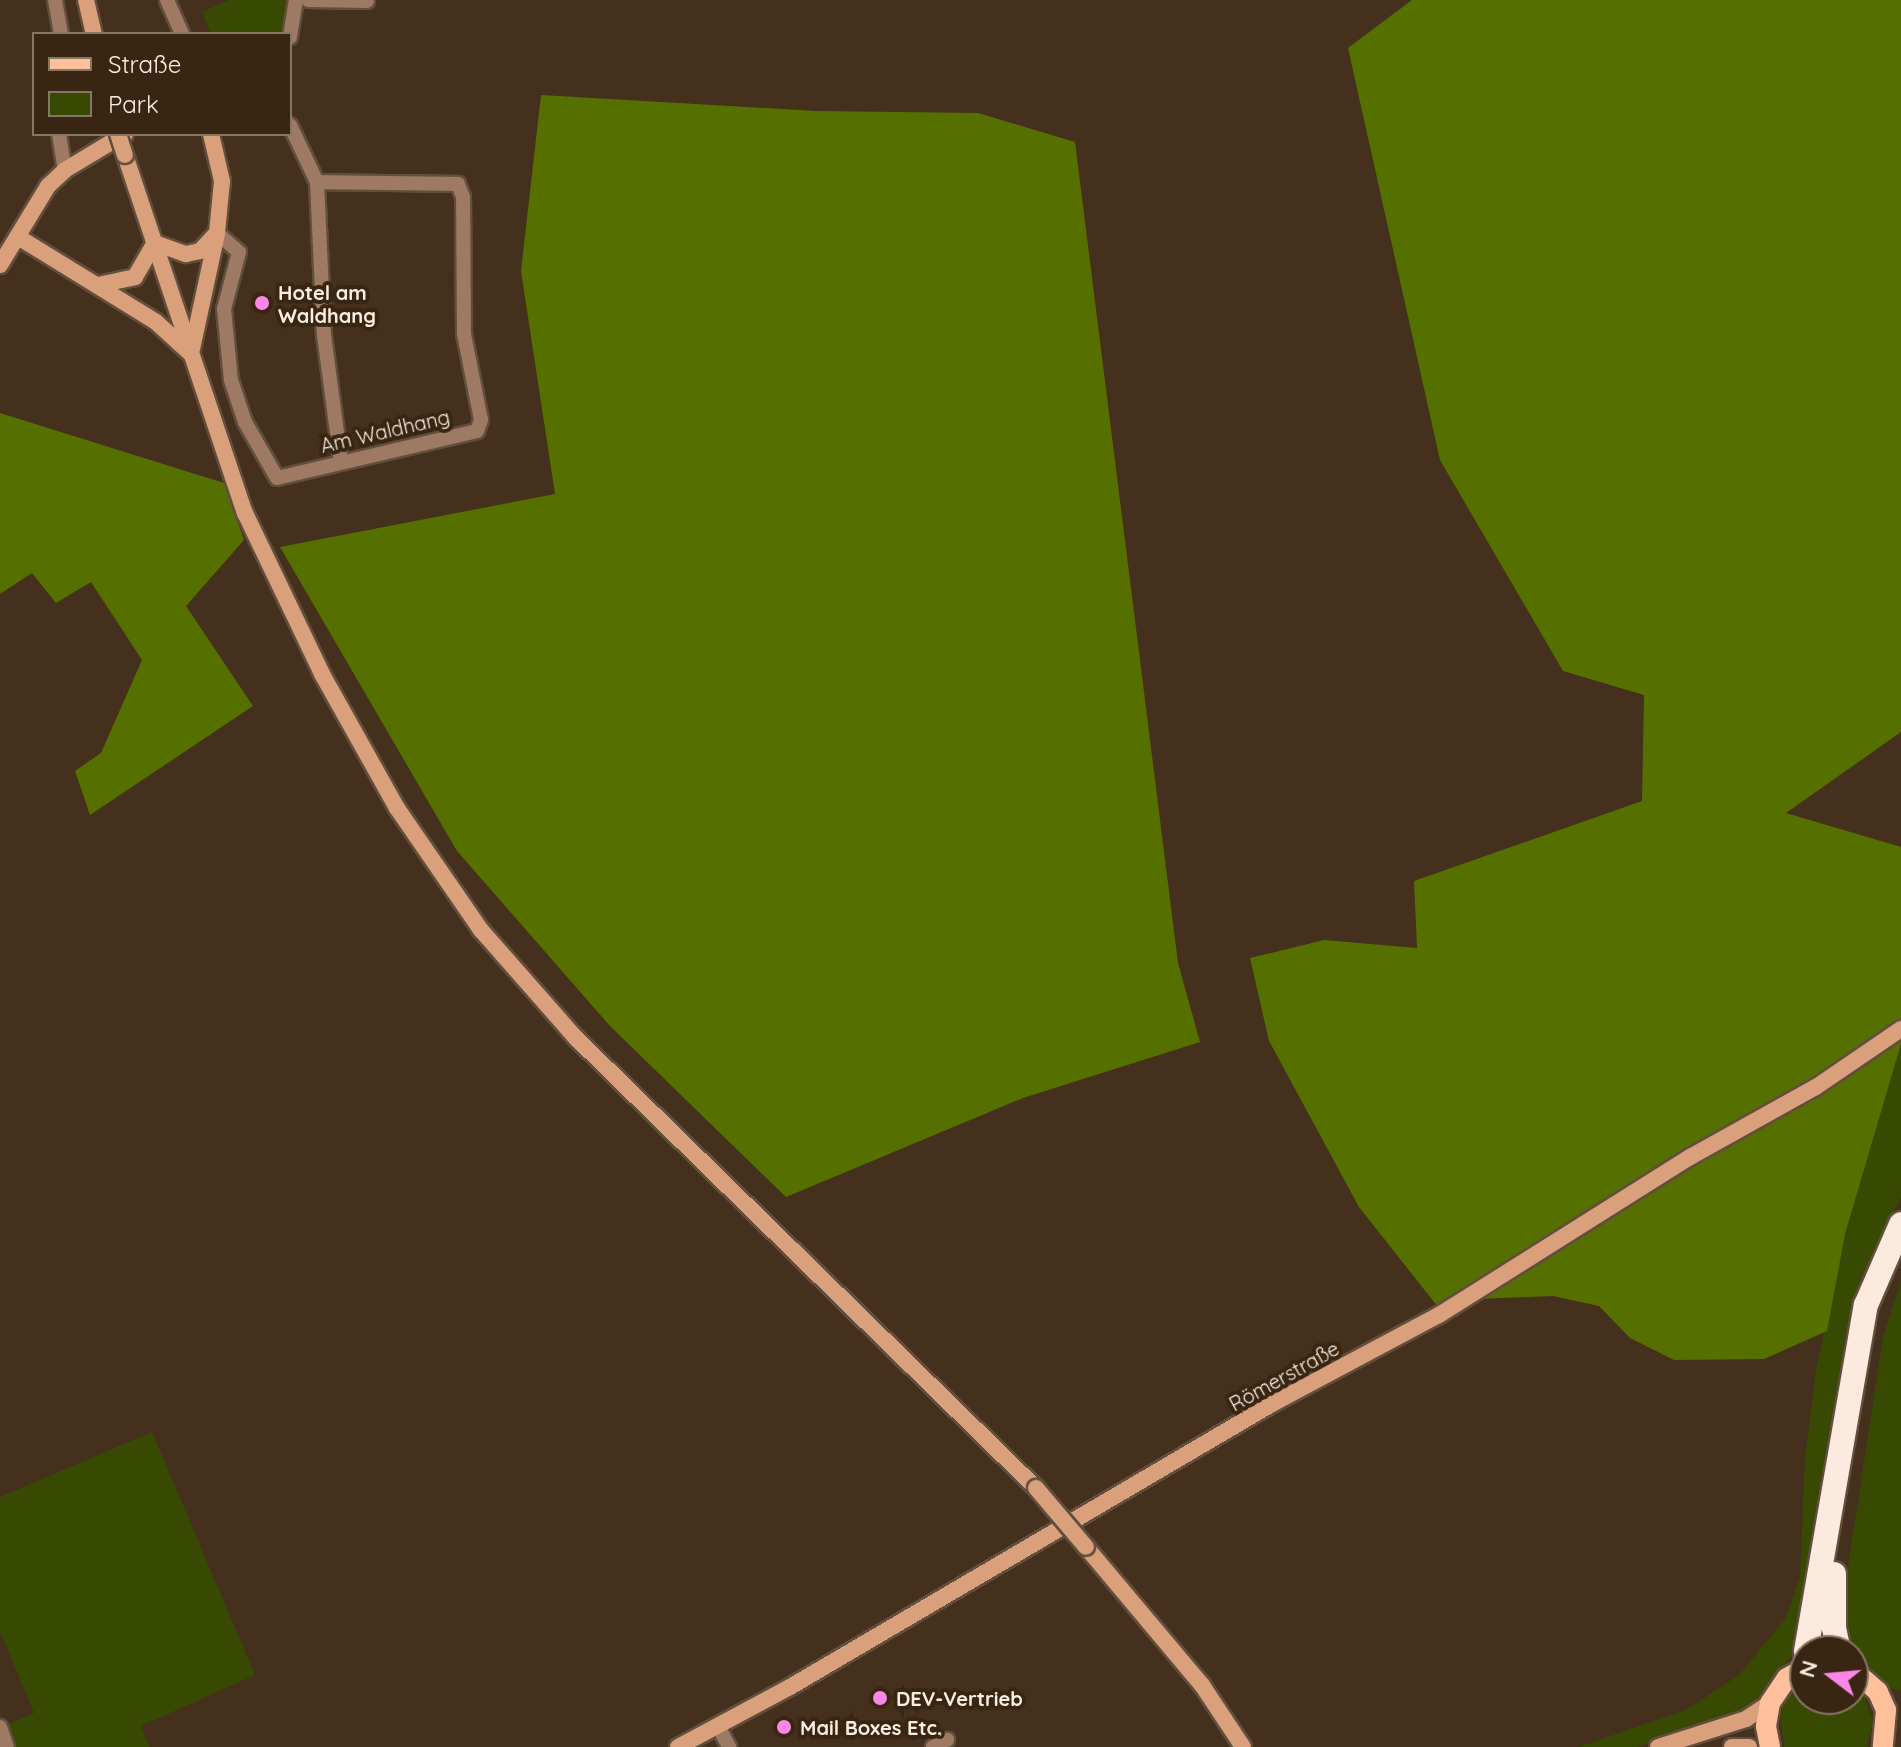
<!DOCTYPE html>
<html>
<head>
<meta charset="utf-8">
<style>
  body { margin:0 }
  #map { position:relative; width:1901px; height:1747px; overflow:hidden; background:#44301c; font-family:Quicksand,sans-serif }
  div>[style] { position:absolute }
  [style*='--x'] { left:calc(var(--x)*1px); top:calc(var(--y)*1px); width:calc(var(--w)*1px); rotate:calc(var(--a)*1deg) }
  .green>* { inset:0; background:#384a01 }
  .forest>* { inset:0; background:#567000 }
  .roads { filter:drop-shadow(2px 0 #614e3c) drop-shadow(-2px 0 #614e3c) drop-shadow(0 2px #614e3c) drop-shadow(0 -2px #614e3c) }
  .street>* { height:14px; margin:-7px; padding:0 7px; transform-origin:7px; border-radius:7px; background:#9e7963 }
  .secondary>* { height:16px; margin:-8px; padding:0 8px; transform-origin:8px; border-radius:8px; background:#da9f7b }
  .primary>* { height:20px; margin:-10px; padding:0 10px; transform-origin:10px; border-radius:10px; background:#fdc09b }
  .highway>* { height:24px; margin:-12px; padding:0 12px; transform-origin:12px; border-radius:12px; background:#fdeadf }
  .bridges { filter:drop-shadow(2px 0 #614e3c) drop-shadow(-2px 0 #614e3c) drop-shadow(0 2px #614e3c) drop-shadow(0 -2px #614e3c) }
  .secondary-bridge>* { height:16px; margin:-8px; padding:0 8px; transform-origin:8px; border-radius:8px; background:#da9f7b }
  .dots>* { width:22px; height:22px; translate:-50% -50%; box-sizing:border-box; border:4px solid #392612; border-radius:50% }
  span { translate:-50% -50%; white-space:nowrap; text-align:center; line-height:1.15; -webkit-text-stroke:8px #392612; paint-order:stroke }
  .poi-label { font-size:20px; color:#faede1; font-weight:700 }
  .left { translate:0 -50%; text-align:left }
  .street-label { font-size:20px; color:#faede1 }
  .legend { position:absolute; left:32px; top:32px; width:260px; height:104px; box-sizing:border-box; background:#392612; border:2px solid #867665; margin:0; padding:10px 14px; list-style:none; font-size:24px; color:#faede1 }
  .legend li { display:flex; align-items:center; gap:16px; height:40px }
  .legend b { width:40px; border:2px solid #867665 }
  .north { position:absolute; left:1789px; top:1635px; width:80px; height:80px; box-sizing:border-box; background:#392612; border:2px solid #867665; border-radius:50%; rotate:286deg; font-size:22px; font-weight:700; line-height:32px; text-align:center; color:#faede1 }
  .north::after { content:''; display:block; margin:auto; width:28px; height:36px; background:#fa87e7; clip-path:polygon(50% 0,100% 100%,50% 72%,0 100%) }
</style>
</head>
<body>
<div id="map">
  <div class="green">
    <div style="clip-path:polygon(229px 0,291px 0,283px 34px,211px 34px,202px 12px)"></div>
    <div style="clip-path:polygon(1901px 1044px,1901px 1197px,1860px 1281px,1822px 1473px,1797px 1649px,1745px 1713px,1637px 1747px,1579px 1747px,1686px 1710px,1739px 1675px,1786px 1618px,1800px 1576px,1805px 1458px,1816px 1369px,1845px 1234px)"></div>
    <div style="clip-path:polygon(1901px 1281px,1901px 1691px,1886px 1687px,1849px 1651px,1842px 1607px,1883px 1337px)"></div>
    <div style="clip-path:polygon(152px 1432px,255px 1675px,141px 1726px,149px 1747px,14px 1747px,7px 1725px,34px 1713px,0 1631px,0 1497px)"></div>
    <div style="clip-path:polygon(1805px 1682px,1805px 1699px,1853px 1699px,1853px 1686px,1864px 1696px,1873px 1722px,1867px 1747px,1784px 1747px,1780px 1714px,1785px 1700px)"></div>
  </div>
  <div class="forest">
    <div style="clip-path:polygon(1412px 0,1901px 0,1901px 732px,1786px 813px,1901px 847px,1901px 1044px,1845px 1234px,1827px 1331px,1764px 1359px,1674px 1360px,1630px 1338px,1599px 1306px,1553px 1296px,1478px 1299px,1438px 1307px,1359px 1207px,1269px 1041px,1250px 958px,1324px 940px,1417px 948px,1414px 881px,1642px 801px,1644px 695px,1563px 671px,1440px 460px,1348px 48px)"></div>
    <div style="clip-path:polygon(541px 95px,816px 111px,978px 113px,1075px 142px,1178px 963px,1200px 1042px,1023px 1098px,786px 1197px,610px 1026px,457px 851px,280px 547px,555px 494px,521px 271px)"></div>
    <div style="clip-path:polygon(0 413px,224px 483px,244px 540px,186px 606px,253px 706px,90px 815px,75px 771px,101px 753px,142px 660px,91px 582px,56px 603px,32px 573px,0 594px)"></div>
  </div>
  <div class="roads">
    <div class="street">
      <div style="--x:55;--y:0;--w:35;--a:80"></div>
      <div style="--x:167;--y:0;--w:37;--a:66"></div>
      <div style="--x:308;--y:0;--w:59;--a:1"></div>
      <div style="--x:290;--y:37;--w:37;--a:-81"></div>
      <div style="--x:290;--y:125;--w:63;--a:64.7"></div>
      <div style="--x:317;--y:182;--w:153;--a:87.4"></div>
      <div style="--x:324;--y:335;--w:128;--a:82.4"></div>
      <div style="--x:59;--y:134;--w:36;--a:81"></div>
      <div style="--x:217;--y:233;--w:29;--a:41"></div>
      <div style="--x:239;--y:252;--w:59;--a:104.7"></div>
      <div style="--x:224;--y:309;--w:71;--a:84.4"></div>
      <div style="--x:231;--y:380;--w:44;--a:71.6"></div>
      <div style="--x:245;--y:422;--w:64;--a:60.3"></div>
      <div style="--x:277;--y:478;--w:205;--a:-13.2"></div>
      <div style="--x:477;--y:431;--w:12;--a:-70"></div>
      <div style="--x:481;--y:420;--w:88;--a:-101.2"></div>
      <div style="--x:464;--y:334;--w:137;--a:-90.4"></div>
      <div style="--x:463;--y:197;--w:14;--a:-111"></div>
      <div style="--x:458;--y:184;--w:141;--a:-179.2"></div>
      <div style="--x:718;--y:1726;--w:24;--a:62"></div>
      <div style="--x:0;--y:1727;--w:21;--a:71"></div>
      <div style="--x:933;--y:1747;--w:16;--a:-27"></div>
    </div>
    <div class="secondary">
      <div style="--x:86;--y:0;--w:35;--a:77"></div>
      <div style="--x:125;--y:155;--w:378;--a:71.5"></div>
      <div style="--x:245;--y:513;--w:178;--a:64.4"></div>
      <div style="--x:322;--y:674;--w:154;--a:60.8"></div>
      <div style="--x:397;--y:808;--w:148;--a:55.5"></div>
      <div style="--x:481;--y:930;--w:144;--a:48.7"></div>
      <div style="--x:576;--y:1038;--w:644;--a:44.37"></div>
      <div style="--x:18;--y:237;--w:162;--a:31.6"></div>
      <div style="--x:156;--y:322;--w:46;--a:42.4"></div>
      <div style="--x:155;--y:243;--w:33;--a:20"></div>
      <div style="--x:186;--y:254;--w:14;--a:-12"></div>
      <div style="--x:200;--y:251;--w:22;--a:-47"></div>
      <div style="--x:0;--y:265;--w:92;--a:-58.7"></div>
      <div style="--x:48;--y:186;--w:23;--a:-43"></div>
      <div style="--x:65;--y:170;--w:70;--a:-31"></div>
      <div style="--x:98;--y:285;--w:38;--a:-12"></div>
      <div style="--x:135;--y:277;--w:39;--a:-60"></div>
      <div style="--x:192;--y:349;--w:119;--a:-77.8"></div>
      <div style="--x:217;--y:233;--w:52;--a:-84.5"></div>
      <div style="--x:222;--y:181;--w:48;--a:-103.2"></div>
      <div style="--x:1086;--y:1547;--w:180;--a:50"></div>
      <div style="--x:1202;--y:1685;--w:74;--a:56.5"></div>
      <div style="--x:678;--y:1747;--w:127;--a:-28.2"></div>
      <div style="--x:790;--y:1687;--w:559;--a:-30.42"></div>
      <div style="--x:1272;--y:1404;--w:189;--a:-28.1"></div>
      <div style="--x:1439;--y:1315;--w:297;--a:-32.2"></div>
      <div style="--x:1690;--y:1157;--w:144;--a:-29.1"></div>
      <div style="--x:1816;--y:1087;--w:103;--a:-34.3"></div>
      <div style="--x:1658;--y:1747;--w:92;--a:-17.7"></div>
      <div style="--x:1746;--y:1719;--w:29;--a:-34"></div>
      <div style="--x:1732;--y:1747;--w:17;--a:0"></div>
    </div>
    <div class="primary">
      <div style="--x:1853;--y:1670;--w:33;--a:41"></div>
      <div style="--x:1878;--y:1692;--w:20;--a:66"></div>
      <div style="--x:1886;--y:1710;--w:37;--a:95"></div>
      <div style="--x:1770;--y:1747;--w:21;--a:-101"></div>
      <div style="--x:1766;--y:1726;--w:23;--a:-80"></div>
      <div style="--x:1770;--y:1703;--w:30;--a:-56"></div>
      <div style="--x:1787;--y:1678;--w:21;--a:-29"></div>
    </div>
    <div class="highway">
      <div style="--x:1834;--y:1574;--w:54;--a:90"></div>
      <div style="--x:1834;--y:1628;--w:24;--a:78"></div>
      <div style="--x:1806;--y:1651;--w:351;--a:-80.2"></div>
      <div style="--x:1866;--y:1305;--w:88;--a:-66.6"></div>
    </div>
  </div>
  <div class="bridges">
    <div class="secondary-bridge">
      <div style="--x:118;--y:134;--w:22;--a:72"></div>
      <div style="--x:1036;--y:1488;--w:77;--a:49.7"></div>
    </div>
  </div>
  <div class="dots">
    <div style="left:262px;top:303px;background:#fa87e7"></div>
    <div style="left:880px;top:1698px;background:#fa87e7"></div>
    <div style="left:784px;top:1727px;background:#fa87e7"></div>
  </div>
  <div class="poi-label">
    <span class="left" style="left:278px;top:304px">Hotel am<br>Waldhang</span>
    <span class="left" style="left:896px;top:1698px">DEV-Vertrieb</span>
    <span class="left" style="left:800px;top:1727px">Mail Boxes Etc.</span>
  </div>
  <div class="street-label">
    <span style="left:385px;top:431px;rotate:-13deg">Am Waldhang</span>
    <span style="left:1284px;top:1376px;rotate:-29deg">Römerstraße</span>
  </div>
  <ul class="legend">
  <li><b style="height:10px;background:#fdc09b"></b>Straße</li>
  <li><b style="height:22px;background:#384a01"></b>Park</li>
  </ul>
  <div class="north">N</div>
</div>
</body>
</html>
